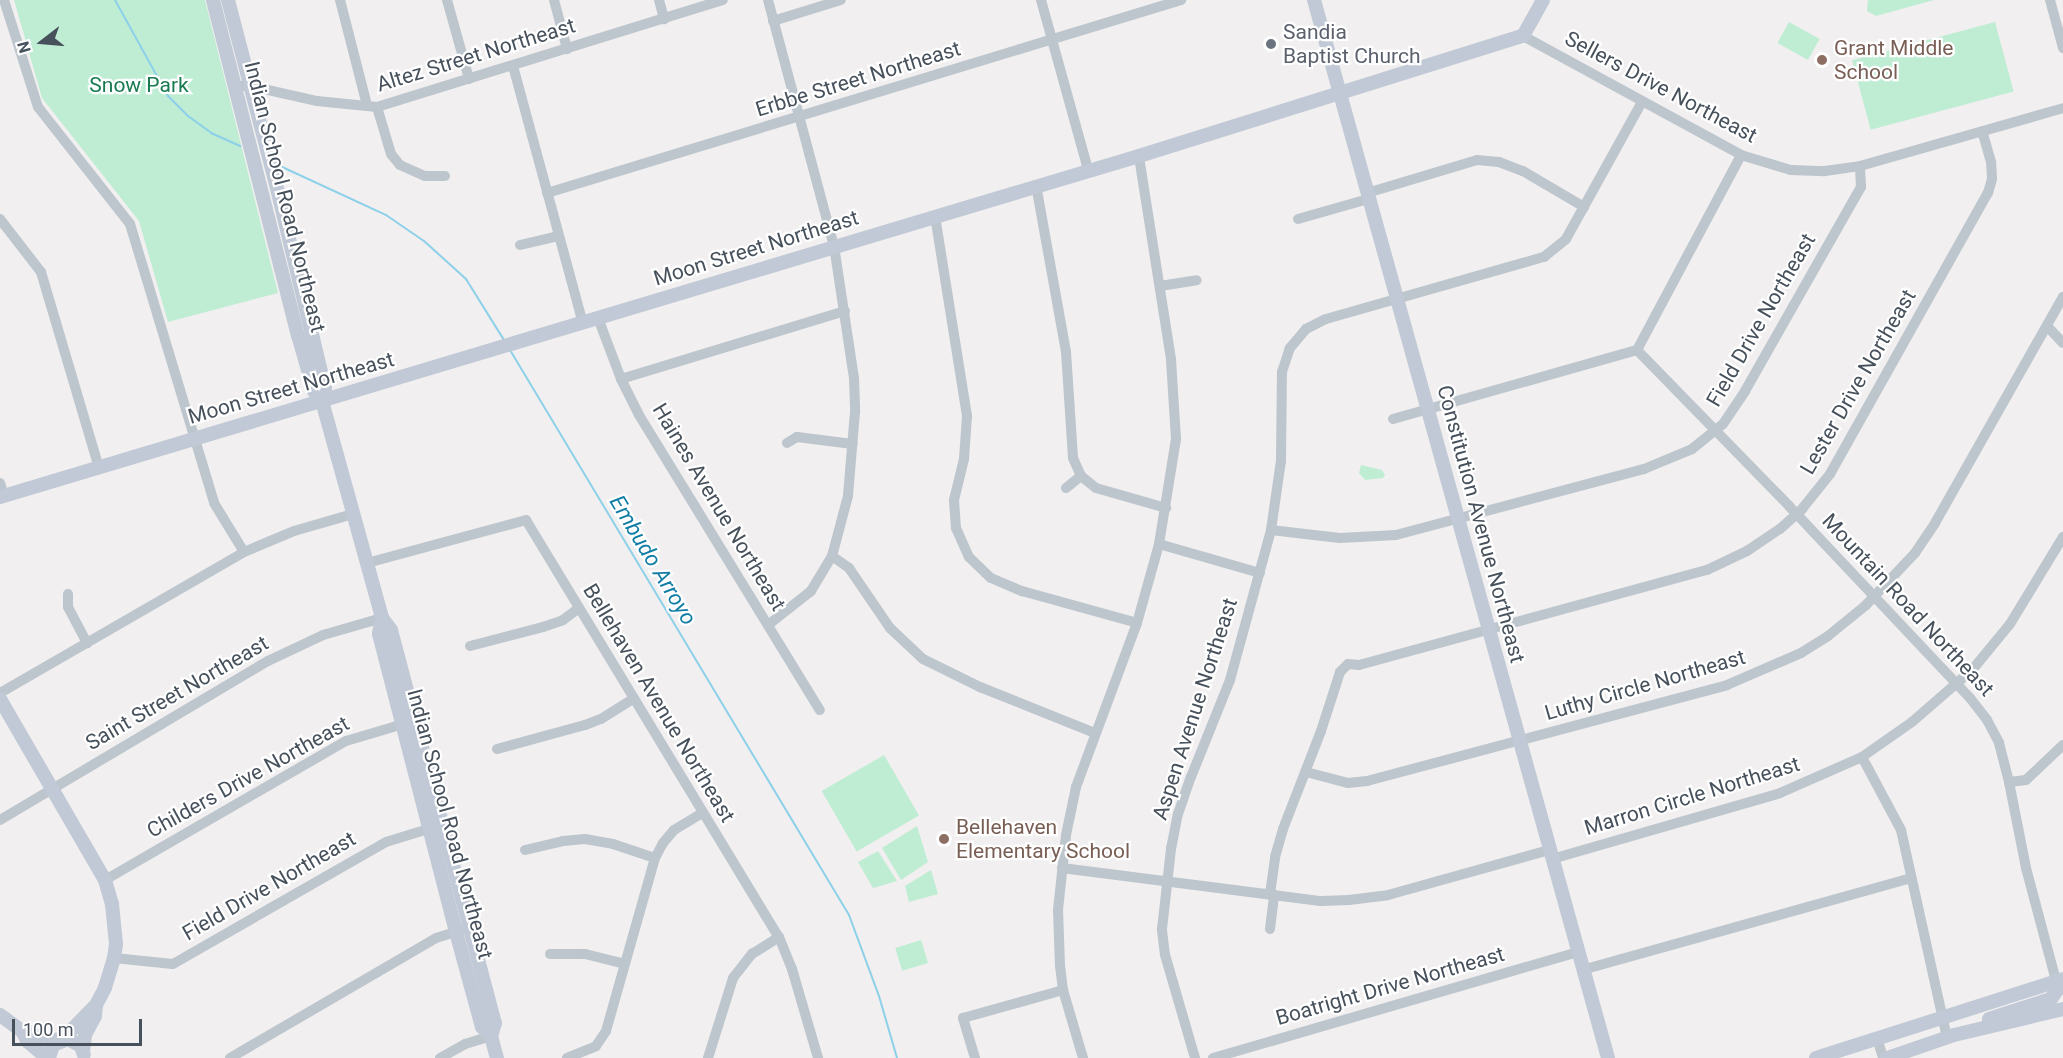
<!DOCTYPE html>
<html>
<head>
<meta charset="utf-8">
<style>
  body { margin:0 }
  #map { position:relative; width:2063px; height:1058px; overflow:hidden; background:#f1efef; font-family:Roboto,sans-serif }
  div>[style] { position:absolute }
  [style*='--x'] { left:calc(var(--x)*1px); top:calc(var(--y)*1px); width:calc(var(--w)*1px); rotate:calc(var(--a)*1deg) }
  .green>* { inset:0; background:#bfedd4; transform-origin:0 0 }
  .stream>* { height:2px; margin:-1px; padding:0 1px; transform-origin:1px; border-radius:1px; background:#8dd0e9 }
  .street>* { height:10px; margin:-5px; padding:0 5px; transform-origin:5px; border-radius:5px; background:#bdc5cd }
  .secondary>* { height:14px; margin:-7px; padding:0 7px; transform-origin:7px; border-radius:7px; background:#c0c9d5 }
  .dots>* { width:16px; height:16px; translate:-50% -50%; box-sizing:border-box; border:3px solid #fff; border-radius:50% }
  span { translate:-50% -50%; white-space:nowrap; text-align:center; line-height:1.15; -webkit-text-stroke:4.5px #fff; paint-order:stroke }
  .worship-label { font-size:21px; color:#5b616d }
  .left { translate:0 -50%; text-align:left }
  .education-label { font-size:21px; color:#785e54 }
  .street-label { font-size:21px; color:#47515c }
  .park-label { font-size:21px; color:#1a7b51 }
  .water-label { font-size:22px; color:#117da5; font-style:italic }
  .north { position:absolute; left:12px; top:12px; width:60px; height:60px; -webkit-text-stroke:4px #fff; paint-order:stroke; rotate:254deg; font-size:16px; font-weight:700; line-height:24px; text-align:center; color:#47515c }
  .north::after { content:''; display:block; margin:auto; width:21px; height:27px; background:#47515c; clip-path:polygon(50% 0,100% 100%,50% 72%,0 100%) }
  .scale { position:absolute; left:12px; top:1019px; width:130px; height:27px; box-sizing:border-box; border:3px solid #47515c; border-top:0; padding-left:8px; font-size:18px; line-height:21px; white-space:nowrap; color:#47515c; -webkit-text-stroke:4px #fff; paint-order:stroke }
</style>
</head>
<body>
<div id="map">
  <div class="green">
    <div style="clip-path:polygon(14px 0,205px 0,278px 293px,168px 322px,139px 221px,42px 98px)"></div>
    <div style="clip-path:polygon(1868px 0,1934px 0,1876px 16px,1867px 11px)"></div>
    <div style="left:1789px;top:22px;width:35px;height:24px;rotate:29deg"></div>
    <div style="left:1995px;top:22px;width:72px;height:148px;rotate:75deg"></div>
    <div style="clip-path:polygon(1361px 465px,1382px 470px,1385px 475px,1383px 478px,1365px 480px,1359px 473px)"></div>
    <div style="left:884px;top:755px;width:70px;height:72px;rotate:60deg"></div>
    <div style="clip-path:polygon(917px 826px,928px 862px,901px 880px,882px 848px)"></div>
    <div style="clip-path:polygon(878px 851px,897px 881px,873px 888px,858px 862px)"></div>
    <div style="clip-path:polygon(931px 870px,938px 894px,909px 902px,905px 886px)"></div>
    <div style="left:921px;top:940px;width:24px;height:27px;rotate:73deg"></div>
  </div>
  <div class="stream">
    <div style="--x:115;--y:0;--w:110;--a:61.1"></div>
    <div style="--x:168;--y:96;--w:28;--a:45"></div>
    <div style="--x:188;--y:116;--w:29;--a:36"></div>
    <div style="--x:211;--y:133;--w:32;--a:24"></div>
    <div style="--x:280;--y:166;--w:117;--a:24.8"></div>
    <div style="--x:386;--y:215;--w:46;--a:34.4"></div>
    <div style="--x:424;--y:241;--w:57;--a:42.1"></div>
    <div style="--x:466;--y:279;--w:72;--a:58.1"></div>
    <div style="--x:510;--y:350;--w:659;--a:59.04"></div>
    <div style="--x:849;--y:915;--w:86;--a:69.7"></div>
    <div style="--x:879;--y:996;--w:65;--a:73.8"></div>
  </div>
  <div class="street">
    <div style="--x:4;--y:0;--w:112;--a:72.4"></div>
    <div style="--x:38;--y:107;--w:149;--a:51.8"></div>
    <div style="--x:130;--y:224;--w:291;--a:73.2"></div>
    <div style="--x:214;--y:503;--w:57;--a:58.5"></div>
    <div style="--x:340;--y:0;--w:108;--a:75.6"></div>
    <div style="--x:447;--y:0;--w:82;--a:74.4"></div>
    <div style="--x:554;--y:0;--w:51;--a:75.1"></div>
    <div style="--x:659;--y:0;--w:20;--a:75"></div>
    <div style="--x:768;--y:0;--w:255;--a:75"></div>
    <div style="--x:834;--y:246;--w:134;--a:81.4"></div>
    <div style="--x:854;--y:378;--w:34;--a:88"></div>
    <div style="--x:855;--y:412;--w:84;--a:94.8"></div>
    <div style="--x:848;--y:496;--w:62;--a:104.9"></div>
    <div style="--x:832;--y:556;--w:41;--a:121"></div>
    <div style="--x:811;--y:591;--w:55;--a:141.7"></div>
    <div style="--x:1041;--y:0;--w:176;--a:74.5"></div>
    <div style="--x:2050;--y:0;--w:50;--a:74.8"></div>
    <div style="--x:773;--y:21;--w:71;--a:-17.2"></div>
    <div style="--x:1523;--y:36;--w:248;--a:28.6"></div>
    <div style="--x:1741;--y:155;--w:52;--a:16.7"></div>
    <div style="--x:1791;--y:170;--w:34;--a:2"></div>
    <div style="--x:1825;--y:171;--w:35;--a:-8"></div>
    <div style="--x:1860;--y:166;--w:211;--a:-15.9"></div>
    <div style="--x:513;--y:66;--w:266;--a:74.8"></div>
    <div style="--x:236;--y:86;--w:14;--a:0"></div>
    <div style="--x:250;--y:86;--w:69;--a:12.6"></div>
    <div style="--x:317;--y:101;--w:60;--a:5.7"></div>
    <div style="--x:377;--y:107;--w:362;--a:-17.2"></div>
    <div style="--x:377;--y:107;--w:49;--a:73.4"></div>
    <div style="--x:391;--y:154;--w:14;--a:51"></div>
    <div style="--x:400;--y:165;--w:27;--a:24"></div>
    <div style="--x:425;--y:176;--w:20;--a:0"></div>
    <div style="--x:1036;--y:185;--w:170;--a:79.8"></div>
    <div style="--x:1066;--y:352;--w:106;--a:86.2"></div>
    <div style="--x:1073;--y:458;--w:20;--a:66"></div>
    <div style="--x:1081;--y:476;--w:19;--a:39"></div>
    <div style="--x:1096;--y:488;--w:73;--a:15.9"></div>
    <div style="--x:547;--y:193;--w:663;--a:-16.93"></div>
    <div style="--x:1367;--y:193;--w:115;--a:-16.7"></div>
    <div style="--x:1477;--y:160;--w:22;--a:5"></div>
    <div style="--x:1499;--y:162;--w:26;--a:21"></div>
    <div style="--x:1523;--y:171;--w:71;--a:30.5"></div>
    <div style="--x:935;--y:216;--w:203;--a:80.9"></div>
    <div style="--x:967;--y:416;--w:43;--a:94"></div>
    <div style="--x:964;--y:459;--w:42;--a:103.7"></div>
    <div style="--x:954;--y:500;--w:28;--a:86"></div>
    <div style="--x:956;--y:528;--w:32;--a:66"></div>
    <div style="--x:969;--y:557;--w:30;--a:44"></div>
    <div style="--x:991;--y:578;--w:34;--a:23"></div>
    <div style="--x:1022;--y:591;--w:119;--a:15.5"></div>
    <div style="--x:0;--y:219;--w:67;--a:52.3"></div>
    <div style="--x:41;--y:272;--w:204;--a:73.5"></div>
    <div style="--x:1298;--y:219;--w:73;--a:-15.9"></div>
    <div style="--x:520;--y:245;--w:39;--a:-13"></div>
    <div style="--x:1160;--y:286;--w:37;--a:-9"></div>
    <div style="--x:598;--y:318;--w:65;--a:69.3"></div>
    <div style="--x:621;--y:379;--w:40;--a:63.4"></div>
    <div style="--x:639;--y:415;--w:346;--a:58.5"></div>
    <div style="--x:2047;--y:326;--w:23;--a:47"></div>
    <div style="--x:1637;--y:350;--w:218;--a:45.7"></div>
    <div style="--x:1789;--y:506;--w:264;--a:46.7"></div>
    <div style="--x:1970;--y:698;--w:28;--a:52"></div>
    <div style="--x:1987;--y:720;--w:26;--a:62"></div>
    <div style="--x:1999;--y:743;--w:40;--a:75.6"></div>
    <div style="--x:2009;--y:782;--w:88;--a:78.8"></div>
    <div style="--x:2026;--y:868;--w:117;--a:75.1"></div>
    <div style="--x:621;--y:379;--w:234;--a:-16.9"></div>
    <div style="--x:1393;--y:419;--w:254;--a:-15.8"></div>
    <div style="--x:1637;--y:350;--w:221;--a:-61.9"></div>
    <div style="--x:787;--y:443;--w:12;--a:-31"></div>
    <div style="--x:797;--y:437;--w:56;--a:7.1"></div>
    <div style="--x:0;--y:483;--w:14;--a:73"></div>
    <div style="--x:1066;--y:488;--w:19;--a:-39"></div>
    <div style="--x:1271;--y:530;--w:69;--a:6.6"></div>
    <div style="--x:1340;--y:538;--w:56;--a:-3.1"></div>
    <div style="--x:1396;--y:535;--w:257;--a:-14.9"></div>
    <div style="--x:1644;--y:469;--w:52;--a:-22.6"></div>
    <div style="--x:1692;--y:449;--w:40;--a:-39"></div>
    <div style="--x:1723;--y:424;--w:40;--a:-56"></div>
    <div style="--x:1745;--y:391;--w:235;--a:-60.4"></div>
    <div style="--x:1861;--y:187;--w:21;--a:-93"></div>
    <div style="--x:1159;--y:544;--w:105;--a:16"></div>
    <div style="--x:832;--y:556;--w:21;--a:35"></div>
    <div style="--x:849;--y:568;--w:73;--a:55.7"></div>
    <div style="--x:890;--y:628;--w:45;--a:43.2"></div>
    <div style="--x:923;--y:659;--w:64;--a:26.2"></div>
    <div style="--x:980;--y:687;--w:124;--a:21.8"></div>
    <div style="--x:367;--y:563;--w:165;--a:-15.1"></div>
    <div style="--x:526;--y:520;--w:488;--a:58.8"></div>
    <div style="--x:779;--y:937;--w:35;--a:68"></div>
    <div style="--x:792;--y:969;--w:93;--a:73.7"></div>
    <div style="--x:68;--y:594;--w:13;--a:90"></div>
    <div style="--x:68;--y:607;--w:41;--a:62.2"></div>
    <div style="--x:470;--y:646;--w:75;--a:-14.6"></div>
    <div style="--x:543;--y:627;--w:21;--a:-19"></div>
    <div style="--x:563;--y:620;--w:20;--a:-37"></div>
    <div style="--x:0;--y:693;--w:282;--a:-30"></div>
    <div style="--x:244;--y:552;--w:54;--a:-22.8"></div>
    <div style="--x:294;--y:531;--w:61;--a:-16.1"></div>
    <div style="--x:497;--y:749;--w:91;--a:-15.3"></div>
    <div style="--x:585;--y:725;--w:17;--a:-21"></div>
    <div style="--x:601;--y:719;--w:39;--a:-32"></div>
    <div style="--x:1862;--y:757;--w:83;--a:61.9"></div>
    <div style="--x:1901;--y:830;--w:212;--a:77.5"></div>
    <div style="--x:1306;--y:772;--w:43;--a:14.7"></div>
    <div style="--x:1348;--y:783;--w:19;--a:-6"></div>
    <div style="--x:1367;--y:781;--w:373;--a:-14.9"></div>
    <div style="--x:1727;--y:685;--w:81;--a:-23.4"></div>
    <div style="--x:1801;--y:653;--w:32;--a:-32"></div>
    <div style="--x:1828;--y:636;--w:49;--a:-39.2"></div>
    <div style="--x:1866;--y:605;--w:71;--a:-46.7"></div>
    <div style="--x:1915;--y:553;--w:36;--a:-56"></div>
    <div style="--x:1935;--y:523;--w:260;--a:-60.5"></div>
    <div style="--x:2009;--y:782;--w:17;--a:-7"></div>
    <div style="--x:2026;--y:780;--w:51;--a:-43.4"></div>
    <div style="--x:0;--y:820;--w:312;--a:-30.7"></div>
    <div style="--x:268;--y:661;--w:61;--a:-25.3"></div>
    <div style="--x:323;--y:635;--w:61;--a:-16.1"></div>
    <div style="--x:525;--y:850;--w:39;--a:-13"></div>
    <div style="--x:563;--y:841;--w:22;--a:-5"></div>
    <div style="--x:585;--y:839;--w:28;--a:10"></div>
    <div style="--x:613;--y:844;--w:44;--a:18.4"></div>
    <div style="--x:1552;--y:859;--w:237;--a:-16.1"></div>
    <div style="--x:1780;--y:793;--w:90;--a:-23.7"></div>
    <div style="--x:1862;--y:757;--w:61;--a:-35"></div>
    <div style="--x:1912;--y:722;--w:81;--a:-41"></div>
    <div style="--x:1973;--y:669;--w:58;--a:-50.6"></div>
    <div style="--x:2010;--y:624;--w:102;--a:-58.7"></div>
    <div style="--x:1062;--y:868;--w:261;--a:7.3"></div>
    <div style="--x:1321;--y:901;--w:28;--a:-2"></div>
    <div style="--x:1349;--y:900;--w:39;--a:-7"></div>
    <div style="--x:1388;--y:895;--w:167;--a:-15.6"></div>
    <div style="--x:105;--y:880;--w:278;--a:-30"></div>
    <div style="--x:346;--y:741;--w:67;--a:-16.5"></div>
    <div style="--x:1270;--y:894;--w:37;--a:-82"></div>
    <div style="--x:1275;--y:857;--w:29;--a:-74"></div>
    <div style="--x:1283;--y:829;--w:105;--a:-68.8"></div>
    <div style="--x:1321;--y:731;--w:62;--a:-72.1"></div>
    <div style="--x:1340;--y:672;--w:11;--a:-45"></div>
    <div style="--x:1348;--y:664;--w:11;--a:5"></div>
    <div style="--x:1359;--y:665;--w:361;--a:-15.3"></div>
    <div style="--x:1707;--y:570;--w:44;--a:-25.4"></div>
    <div style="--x:1747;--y:551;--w:40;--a:-34"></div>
    <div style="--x:1780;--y:529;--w:30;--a:-42"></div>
    <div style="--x:1802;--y:509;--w:45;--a:-51.3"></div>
    <div style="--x:1830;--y:474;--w:322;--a:-60.7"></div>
    <div style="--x:1988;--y:193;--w:15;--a:-74"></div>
    <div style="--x:1992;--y:179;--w:17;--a:-93"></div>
    <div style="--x:1991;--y:162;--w:32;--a:-106"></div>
    <div style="--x:1270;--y:929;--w:34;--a:-83"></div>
    <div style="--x:550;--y:954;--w:35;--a:0"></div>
    <div style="--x:585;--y:954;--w:41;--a:14"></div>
    <div style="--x:114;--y:958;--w:59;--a:5.8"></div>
    <div style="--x:173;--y:964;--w:245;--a:-29.8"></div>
    <div style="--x:386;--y:842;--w:51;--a:-17"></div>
    <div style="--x:1582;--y:970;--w:342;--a:-15.6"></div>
    <div style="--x:1877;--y:1038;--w:21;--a:73"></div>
    <div style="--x:230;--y:1058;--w:238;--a:-30.2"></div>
    <div style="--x:436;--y:938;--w:28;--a:-17"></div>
    <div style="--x:440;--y:1058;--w:29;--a:-29"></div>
    <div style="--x:465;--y:1044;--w:27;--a:-17"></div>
    <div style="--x:567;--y:1058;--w:31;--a:-22"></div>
    <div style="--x:596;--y:1046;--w:18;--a:-56"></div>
    <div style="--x:606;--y:1031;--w:180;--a:-74.2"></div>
    <div style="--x:655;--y:858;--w:17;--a:-62"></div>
    <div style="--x:663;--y:843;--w:17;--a:-50"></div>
    <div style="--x:674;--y:830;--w:33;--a:-31"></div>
    <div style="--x:708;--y:1058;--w:84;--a:-72.6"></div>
    <div style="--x:733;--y:978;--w:31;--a:-52"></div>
    <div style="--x:752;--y:954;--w:32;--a:-32"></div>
    <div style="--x:975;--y:1058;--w:42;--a:-106.7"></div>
    <div style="--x:963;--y:1018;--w:104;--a:-15.6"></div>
    <div style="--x:1083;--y:1058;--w:71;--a:-106.4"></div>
    <div style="--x:1063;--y:990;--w:24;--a:-97"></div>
    <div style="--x:1060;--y:966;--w:56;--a:-92"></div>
    <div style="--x:1058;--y:910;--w:75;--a:-83.9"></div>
    <div style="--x:1066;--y:835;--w:49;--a:-78.2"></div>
    <div style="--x:1076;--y:787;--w:175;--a:-69.6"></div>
    <div style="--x:1137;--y:623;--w:82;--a:-74.4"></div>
    <div style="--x:1159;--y:544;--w:106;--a:-80.8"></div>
    <div style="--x:1176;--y:439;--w:80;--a:-93.6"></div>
    <div style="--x:1171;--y:359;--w:206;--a:-99"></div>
    <div style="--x:1195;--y:1058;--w:107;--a:-106.2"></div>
    <div style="--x:1165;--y:955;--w:26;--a:-97"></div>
    <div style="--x:1162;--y:929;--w:81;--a:-83.6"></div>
    <div style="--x:1171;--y:849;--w:36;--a:-79"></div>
    <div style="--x:1178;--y:814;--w:39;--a:-71"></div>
    <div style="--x:1191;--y:777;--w:105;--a:-68.1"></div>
    <div style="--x:1230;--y:680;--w:156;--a:-74.7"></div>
    <div style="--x:1271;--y:530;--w:70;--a:-81.8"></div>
    <div style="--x:1281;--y:461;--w:89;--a:-89.4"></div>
    <div style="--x:1282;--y:372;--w:25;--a:-72"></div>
    <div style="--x:1290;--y:348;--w:25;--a:-50"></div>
    <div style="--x:1306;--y:329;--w:22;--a:-27"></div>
    <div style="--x:1326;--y:319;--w:227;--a:-15.9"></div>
    <div style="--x:1544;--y:257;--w:28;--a:-39"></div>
    <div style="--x:1566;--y:239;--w:157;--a:-61"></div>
    <div style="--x:1213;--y:1058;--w:380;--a:-16.2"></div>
  </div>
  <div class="secondary">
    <div style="--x:213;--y:0;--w:346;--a:75.8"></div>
    <div style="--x:298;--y:335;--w:58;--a:74.1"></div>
    <div style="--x:314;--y:391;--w:13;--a:51"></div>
    <div style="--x:322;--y:401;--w:225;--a:74.5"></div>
    <div style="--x:382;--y:618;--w:15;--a:53"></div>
    <div style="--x:391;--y:630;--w:407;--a:75.2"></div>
    <div style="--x:495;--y:1023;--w:14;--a:107"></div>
    <div style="--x:491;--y:1036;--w:23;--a:75"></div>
    <div style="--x:228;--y:0;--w:186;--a:75.4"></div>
    <div style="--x:275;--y:180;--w:214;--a:76.5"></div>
    <div style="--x:325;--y:388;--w:13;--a:103"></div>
    <div style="--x:1314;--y:0;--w:1098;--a:74.47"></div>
    <div style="--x:0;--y:497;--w:1189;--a:-16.67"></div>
    <div style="--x:1139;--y:156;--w:402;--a:-17.4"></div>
    <div style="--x:1523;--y:36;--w:41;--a:-60.9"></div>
    <div style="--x:382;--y:618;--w:16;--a:101"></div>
    <div style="--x:379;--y:634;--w:308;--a:75.5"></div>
    <div style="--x:456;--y:932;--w:98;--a:74.7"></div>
    <div style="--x:482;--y:1027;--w:13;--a:45"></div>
    <div style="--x:0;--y:699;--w:209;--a:59.9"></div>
    <div style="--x:105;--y:880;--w:25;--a:74"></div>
    <div style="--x:112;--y:904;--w:40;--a:84.3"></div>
    <div style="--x:116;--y:944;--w:14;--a:98"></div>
    <div style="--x:114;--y:958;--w:31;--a:107"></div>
    <div style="--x:105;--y:988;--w:19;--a:118"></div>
    <div style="--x:96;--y:1005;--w:11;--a:95"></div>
    <div style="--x:95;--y:1016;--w:21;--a:118"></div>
    <div style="--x:85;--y:1035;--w:16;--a:97"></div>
    <div style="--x:0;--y:1015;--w:29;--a:36"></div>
    <div style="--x:23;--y:1032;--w:10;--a:66"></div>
    <div style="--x:27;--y:1041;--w:26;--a:40"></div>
    <div style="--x:1989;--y:1019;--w:65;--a:-17.9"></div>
    <div style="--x:2051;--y:999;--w:11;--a:-56"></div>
    <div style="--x:2057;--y:990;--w:9;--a:-96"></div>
    <div style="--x:23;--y:1032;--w:9;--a:6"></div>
    <div style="--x:32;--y:1033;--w:13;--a:29"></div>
    <div style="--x:43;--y:1039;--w:19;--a:3"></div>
    <div style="--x:62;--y:1040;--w:46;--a:-45.9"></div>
    <div style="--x:49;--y:1058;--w:14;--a:-73"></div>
    <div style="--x:53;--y:1045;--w:16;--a:-22"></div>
    <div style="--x:68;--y:1039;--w:15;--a:28"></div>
    <div style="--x:81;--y:1046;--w:9;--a:72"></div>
    <div style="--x:1816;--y:1058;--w:259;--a:-17.7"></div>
    <div style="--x:1887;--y:1058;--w:71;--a:-18.9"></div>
    <div style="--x:1954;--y:1035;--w:112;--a:-13.4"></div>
  </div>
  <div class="dots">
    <div style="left:1271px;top:44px;background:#6b7280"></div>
    <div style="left:1822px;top:60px;background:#8d6e63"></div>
    <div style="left:944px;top:839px;background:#8d6e63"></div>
  </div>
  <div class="worship-label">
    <span class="left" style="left:1283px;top:44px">Sandia<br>Baptist Church</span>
  </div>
  <div class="education-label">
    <span class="left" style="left:1834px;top:60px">Grant Middle<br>School</span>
    <span class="left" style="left:956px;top:839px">Bellehaven<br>Elementary School</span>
  </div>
  <div class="street-label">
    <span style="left:476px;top:55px;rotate:-17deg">Altez Street Northeast</span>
    <span style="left:858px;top:79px;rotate:-17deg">Erbbe Street Northeast</span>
    <span style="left:1661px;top:87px;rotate:28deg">Sellers Drive Northeast</span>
    <span style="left:285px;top:197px;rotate:76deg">Indian School Road Northeast</span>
    <span style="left:756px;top:248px;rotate:-17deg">Moon Street Northeast</span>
    <span style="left:1761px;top:320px;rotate:-60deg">Field Drive Northeast</span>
    <span style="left:1858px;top:382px;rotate:-60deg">Lester Drive Northeast</span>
    <span style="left:291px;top:388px;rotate:-16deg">Moon Street Northeast</span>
    <span style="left:719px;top:507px;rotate:59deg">Haines Avenue Northeast</span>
    <span style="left:1481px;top:524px;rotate:75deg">Constitution Avenue Northeast</span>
    <span style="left:1908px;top:605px;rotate:47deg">Mountain Road Northeast</span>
    <span style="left:1645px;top:685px;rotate:-16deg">Luthy Circle Northeast</span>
    <span style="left:177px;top:693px;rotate:-30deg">Saint Street Northeast</span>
    <span style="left:659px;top:703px;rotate:59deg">Bellehaven Avenue Northeast</span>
    <span style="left:1195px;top:709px;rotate:-72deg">Aspen Avenue Northeast</span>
    <span style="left:248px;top:777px;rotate:-29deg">Childers Drive Northeast</span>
    <span style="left:1692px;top:796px;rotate:-17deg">Marron Circle Northeast</span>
    <span style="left:450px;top:824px;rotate:75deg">Indian School Road Northeast</span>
    <span style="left:269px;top:886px;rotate:-30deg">Field Drive Northeast</span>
    <span style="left:1390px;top:986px;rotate:-16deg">Boatright Drive Northeast</span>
  </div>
  <div class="park-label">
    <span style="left:139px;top:85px">Snow Park</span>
  </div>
  <div class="water-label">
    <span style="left:653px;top:560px;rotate:59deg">Embudo Arroyo</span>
  </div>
  <div class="north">N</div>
  <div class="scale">100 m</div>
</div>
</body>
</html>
